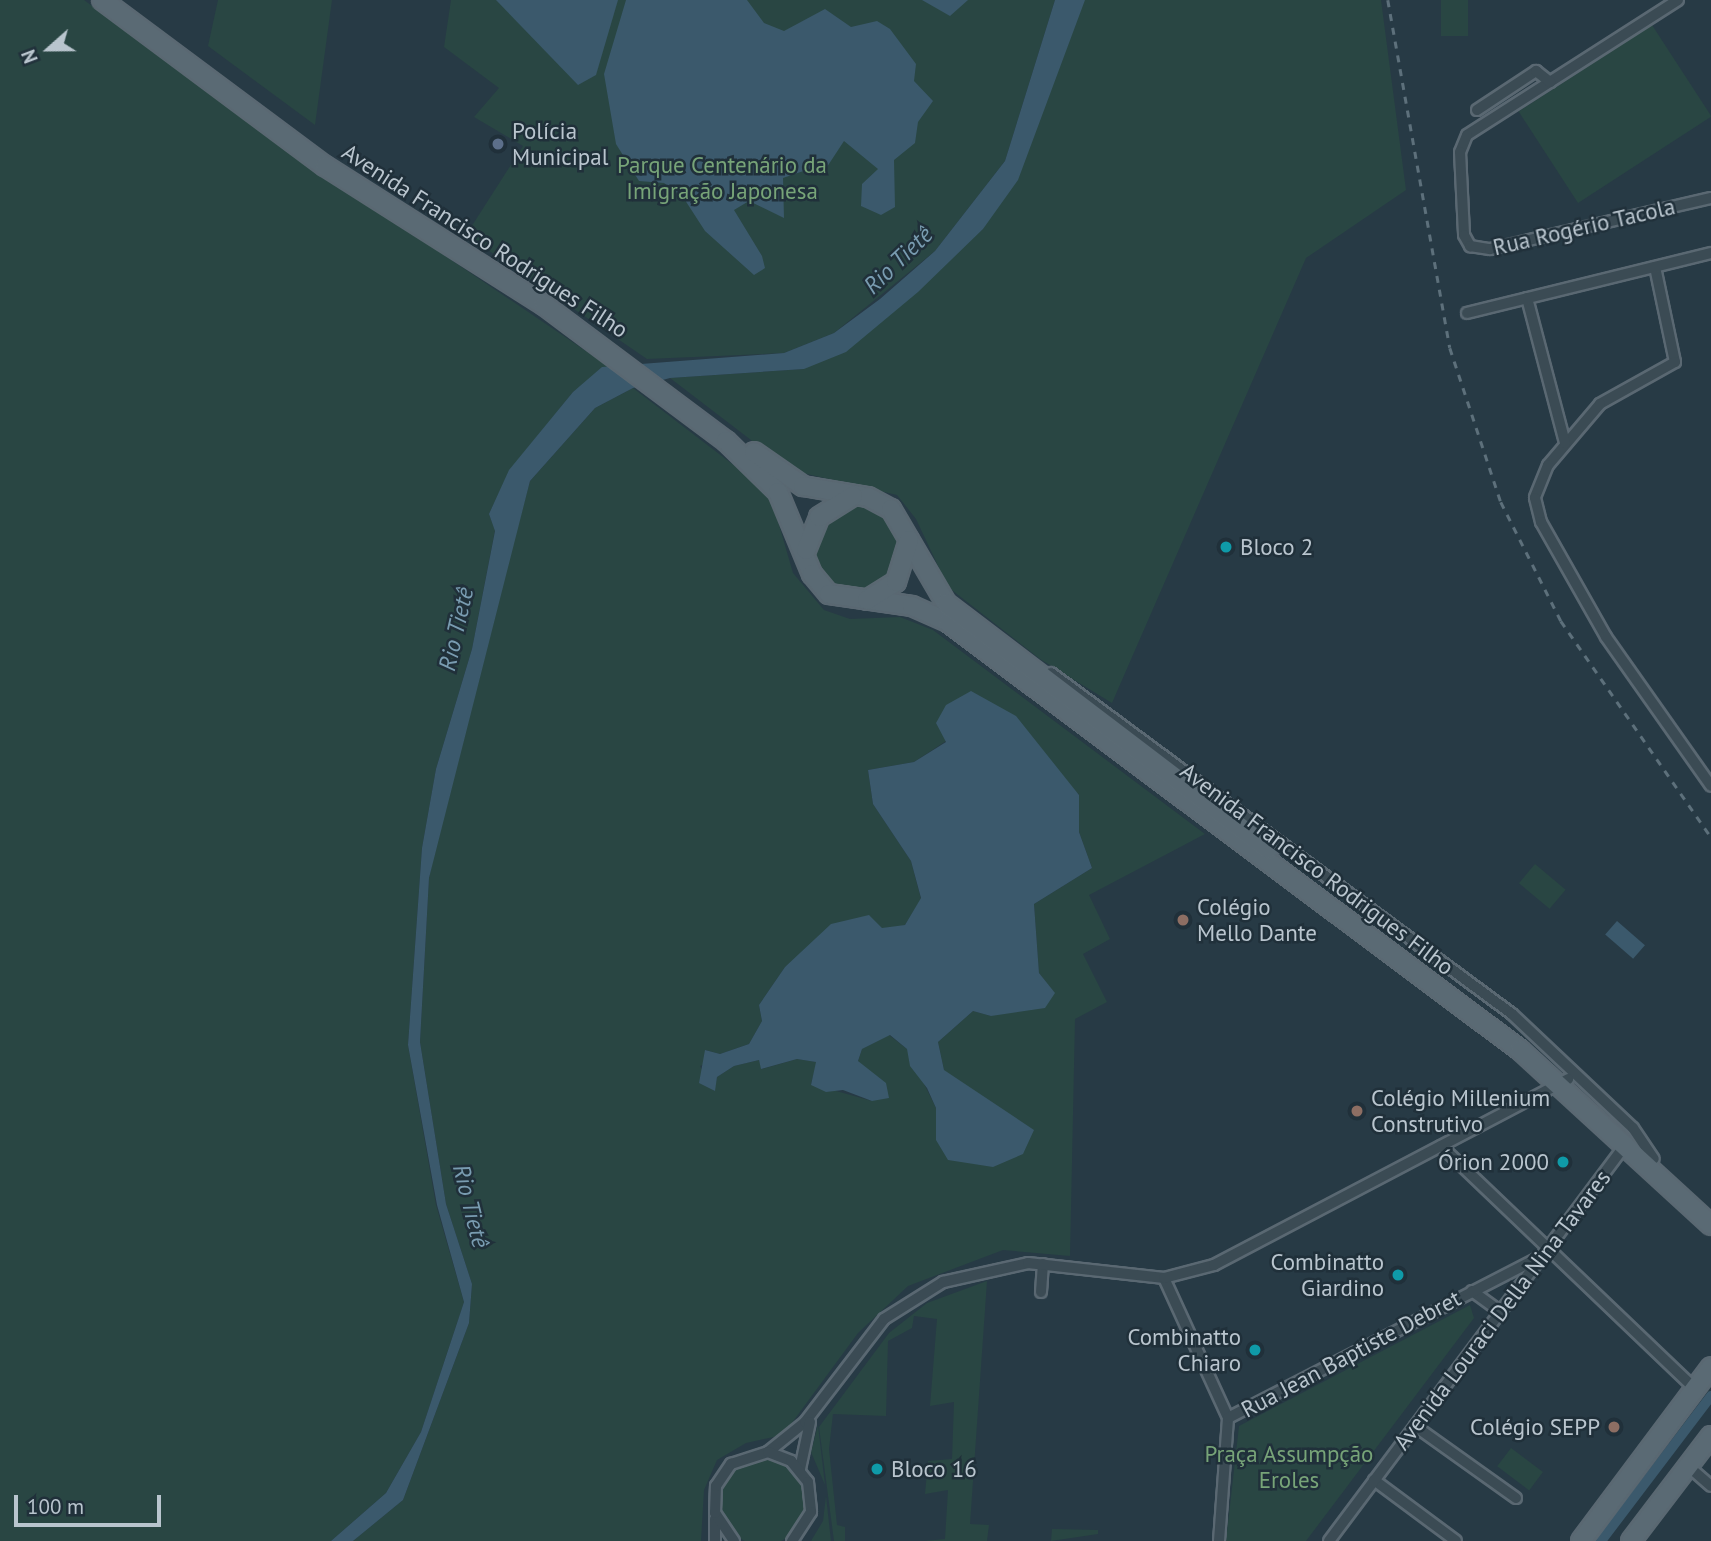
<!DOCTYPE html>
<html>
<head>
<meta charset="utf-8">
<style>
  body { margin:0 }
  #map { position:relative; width:1711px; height:1541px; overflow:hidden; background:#273a45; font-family:"PT Sans",sans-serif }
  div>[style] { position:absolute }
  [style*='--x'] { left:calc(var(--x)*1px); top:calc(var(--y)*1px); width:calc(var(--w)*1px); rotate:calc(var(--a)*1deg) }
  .green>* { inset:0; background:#294643; transform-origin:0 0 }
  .round { border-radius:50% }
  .water>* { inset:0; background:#3b596c; transform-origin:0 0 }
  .canal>* { height:10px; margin:-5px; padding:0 5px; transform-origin:5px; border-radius:5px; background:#3b596c }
  .roads { filter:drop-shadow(2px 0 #5a6872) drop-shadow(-2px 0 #5a6872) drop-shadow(0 2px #5a6872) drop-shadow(0 -2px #5a6872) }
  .minor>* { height:10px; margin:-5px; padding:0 5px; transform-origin:5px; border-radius:5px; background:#3b4b54 }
  .primary>* { height:18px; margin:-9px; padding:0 9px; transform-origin:9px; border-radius:9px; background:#5a6a74 }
  .rail>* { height:2.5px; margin-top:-1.25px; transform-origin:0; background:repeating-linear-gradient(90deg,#5d707b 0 7px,transparent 0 14px) }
  .dots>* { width:19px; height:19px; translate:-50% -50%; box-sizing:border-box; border:4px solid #20303a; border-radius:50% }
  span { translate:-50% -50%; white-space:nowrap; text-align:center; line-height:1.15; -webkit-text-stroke:5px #20303a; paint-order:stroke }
  .poi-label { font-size:23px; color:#b9c5ce }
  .left { translate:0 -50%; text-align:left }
  .right { translate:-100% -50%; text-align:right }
  .park-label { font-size:23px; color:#77a478 }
  .street-label { font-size:23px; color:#b9c5ce }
  .water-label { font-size:24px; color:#799cb1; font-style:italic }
  .north { position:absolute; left:14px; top:14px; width:70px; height:70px; -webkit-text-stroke:5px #20303a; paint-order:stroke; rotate:249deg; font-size:19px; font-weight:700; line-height:28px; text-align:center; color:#b9c5ce }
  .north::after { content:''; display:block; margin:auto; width:24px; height:32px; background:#b9c5ce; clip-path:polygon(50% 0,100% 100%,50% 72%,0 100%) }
  .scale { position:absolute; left:14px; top:1495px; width:147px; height:32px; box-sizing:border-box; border:4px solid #b9c5ce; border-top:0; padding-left:9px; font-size:21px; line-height:24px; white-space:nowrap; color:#b9c5ce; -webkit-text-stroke:5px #20303a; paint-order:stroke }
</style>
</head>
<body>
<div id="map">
  <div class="green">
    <div style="clip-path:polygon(0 0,84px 0,268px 136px,608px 366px,573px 392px,510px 470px,489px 514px,495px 530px,472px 649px,436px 769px,422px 848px,408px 1045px,436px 1205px,464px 1302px,421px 1432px,386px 1493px,331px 1541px,0 1541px)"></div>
    <div style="clip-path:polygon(218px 0,332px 0,315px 125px,208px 46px)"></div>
    <div style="clip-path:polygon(451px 0,1055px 0,1005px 161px,935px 251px,834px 333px,784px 353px,647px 359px,466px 235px,523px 146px,474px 117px,499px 88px,444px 47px)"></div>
    <div style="clip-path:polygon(1084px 0,1381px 0,1406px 190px,1306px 258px,1112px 703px,1040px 659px,948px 587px,916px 519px,897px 495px,790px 470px,670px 378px,804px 369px,983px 229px)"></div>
    <div style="left:1441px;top:0;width:27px;height:36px"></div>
    <div style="left:1652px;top:25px;width:109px;height:159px;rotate:57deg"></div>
    <div style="clip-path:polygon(evenodd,633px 388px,757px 483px,773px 504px,793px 573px,824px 610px,850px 619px,900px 617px,933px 630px,1205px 834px,1089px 895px,1110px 939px,1083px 954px,1107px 1002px,1075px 1019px,1070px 1256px,1003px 1250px,908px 1286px,858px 1333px,783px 1435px,746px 1443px,717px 1460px,704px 1490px,701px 1541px,353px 1541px,403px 1500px,469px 1323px,472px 1284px,446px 1204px,420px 1042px,429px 878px,449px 782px,530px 481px,595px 408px,633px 388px,946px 741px,1079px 794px,1079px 832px,1092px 868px,1034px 904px,1039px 973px,1054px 993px,991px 1016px,973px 1011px,938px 1042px,944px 1070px,936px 1140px,936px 1108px,907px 1049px,889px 1035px,862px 1049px,858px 1061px,873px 1078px,872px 1101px,811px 1084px,817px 1062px,797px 1059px,762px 1069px,759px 1060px,734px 1066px,717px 1077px,714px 1091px,700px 1066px,707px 1063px,705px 1050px,720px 1054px,749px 1044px,762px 1021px,759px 1005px,785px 967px,803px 953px,905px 925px,921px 899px,911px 861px,873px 804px,868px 770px,914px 762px,946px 741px)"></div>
    <div class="round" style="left:815px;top:505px;width:86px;height:86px"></div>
    <div style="left:1535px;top:864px;width:40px;height:25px;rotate:40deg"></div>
    <div style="clip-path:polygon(987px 1281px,970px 1524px,989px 1525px,987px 1541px,924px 1541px,945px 1539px,948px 1490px,925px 1494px,928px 1461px,952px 1459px,954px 1402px,930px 1406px,937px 1319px,914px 1316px,912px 1328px,888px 1341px,886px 1416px,833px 1414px,829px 1449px,837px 1525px,845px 1527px,845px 1541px,834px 1541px,819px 1427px,889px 1333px,927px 1303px)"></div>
    <div style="clip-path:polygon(1470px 1305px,1474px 1318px,1306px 1541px,1226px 1541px,1239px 1426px)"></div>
    <div style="clip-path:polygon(818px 1425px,825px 1485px,811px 1452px)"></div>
    <div style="left:1511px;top:1448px;width:40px;height:23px;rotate:37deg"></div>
    <div class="round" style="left:719px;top:1457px;width:88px;height:88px"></div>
    <div style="clip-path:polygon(826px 1496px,831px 1541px,811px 1541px,823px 1521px)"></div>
    <div style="clip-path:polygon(1052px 1529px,1098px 1530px,1098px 1534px,1051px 1541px)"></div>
  </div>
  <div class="water">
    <div style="clip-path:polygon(496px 0,618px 0,596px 75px,578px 85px)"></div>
    <div style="clip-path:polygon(626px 0,747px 0,764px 23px,784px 31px,825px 9px,851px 27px,877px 21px,890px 29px,916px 64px,914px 81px,933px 101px,918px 122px,915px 143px,894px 160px,895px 207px,881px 215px,861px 206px,862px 184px,878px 169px,844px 141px,825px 170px,818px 166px,783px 178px,784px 218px,749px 201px,734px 210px,762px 256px,765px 268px,754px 275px,705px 231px,683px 197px,664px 183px,639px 181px,616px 144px,604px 74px)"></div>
    <div style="clip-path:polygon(922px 0,968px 0,950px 16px)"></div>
    <div style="clip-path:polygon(1055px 0,1085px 0,1018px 180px,983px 229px,918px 292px,846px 352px,804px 369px,670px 378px,633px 388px,595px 408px,530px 481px,429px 878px,420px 1042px,446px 1204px,472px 1284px,469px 1323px,403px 1500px,353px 1541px,331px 1541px,386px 1493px,421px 1432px,464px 1302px,437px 1205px,408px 1045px,422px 848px,436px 769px,472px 649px,495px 531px,489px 514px,509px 470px,573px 392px,602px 367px,784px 353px,834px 333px,880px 299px,935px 251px,1005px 161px)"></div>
    <div style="clip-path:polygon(971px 691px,1016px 716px,1079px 795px,1079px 832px,1092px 868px,1034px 904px,1039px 973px,1055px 993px,1045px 1008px,991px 1016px,973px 1011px,938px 1042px,944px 1070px,1034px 1130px,1023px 1154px,993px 1167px,948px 1160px,936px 1140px,936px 1108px,927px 1088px,910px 1066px,907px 1049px,890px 1035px,862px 1049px,858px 1061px,886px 1083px,889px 1098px,872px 1101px,843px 1090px,826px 1092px,811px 1085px,816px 1062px,797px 1059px,761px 1069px,759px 1060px,734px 1066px,717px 1077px,715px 1091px,699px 1083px,705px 1050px,720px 1054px,749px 1044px,762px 1021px,759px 1005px,785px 967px,831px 924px,869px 915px,882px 928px,905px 925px,921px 898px,911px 861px,873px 804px,868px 770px,914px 762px,946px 742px,936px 723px,946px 705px)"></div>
    <div style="left:1617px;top:921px;width:37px;height:18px;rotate:41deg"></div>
  </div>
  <div class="canal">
    <div style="--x:1601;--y:1541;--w:182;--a:-52.8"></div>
  </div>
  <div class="roads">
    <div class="minor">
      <div style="--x:1678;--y:0;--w:250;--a:147.4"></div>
      <div style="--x:1467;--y:135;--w:18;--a:112"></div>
      <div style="--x:1460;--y:152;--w:83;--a:87.2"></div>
      <div style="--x:1464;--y:235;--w:13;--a:61"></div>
      <div style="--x:1470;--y:246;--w:20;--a:9"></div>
      <div style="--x:1490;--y:249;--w:227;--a:-13"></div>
      <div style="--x:1477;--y:110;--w:71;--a:-33.5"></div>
      <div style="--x:1536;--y:71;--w:18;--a:38"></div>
      <div style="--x:1655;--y:267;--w:97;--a:78.1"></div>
      <div style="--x:1675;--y:362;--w:86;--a:150.8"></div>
      <div style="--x:1600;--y:404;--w:80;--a:130.4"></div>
      <div style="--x:1548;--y:465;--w:35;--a:112"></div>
      <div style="--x:1535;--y:498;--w:25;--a:76"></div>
      <div style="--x:1541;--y:522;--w:132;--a:60.5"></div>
      <div style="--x:1606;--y:637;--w:182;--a:54.8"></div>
      <div style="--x:1527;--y:298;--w:150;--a:75.3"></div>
      <div style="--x:1467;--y:313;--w:251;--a:-13.8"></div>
      <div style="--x:1051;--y:673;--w:573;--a:36.49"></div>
      <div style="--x:1512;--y:1014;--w:166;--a:43.3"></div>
      <div style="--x:1633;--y:1128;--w:37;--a:56"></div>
      <div style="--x:1441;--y:1146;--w:350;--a:43.7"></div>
      <div style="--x:1164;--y:1278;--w:154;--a:65.4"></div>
      <div style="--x:1472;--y:1291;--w:37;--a:36"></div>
      <div style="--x:1041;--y:1292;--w:28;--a:-86"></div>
      <div style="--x:1415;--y:1426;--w:124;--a:35.5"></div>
      <div style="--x:768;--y:1452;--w:48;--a:-39"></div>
      <div style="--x:805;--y:1422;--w:130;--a:-52.5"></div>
      <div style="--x:884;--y:1319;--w:70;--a:-32.1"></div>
      <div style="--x:943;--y:1282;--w:87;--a:-12.6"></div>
      <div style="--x:1028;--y:1263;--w:137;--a:6.3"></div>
      <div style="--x:1164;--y:1278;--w:52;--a:-14.6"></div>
      <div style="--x:1214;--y:1265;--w:400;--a:-27.7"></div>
      <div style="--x:1688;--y:1466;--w:30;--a:41"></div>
      <div style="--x:800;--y:1469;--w:48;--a:-78"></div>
      <div style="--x:1374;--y:1480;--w:102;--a:36.6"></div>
      <div style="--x:715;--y:1541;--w:22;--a:-90"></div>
      <div style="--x:734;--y:1541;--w:34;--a:-124"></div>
      <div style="--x:715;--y:1513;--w:27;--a:-88"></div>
      <div style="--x:716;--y:1486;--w:27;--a:-56"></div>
      <div style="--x:731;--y:1464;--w:39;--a:-18"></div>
      <div style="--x:768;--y:1452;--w:25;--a:21"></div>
      <div style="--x:791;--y:1461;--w:27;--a:51"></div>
      <div style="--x:808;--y:1482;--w:30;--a:84"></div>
      <div style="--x:811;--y:1512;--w:35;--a:123"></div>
      <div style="--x:1219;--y:1541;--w:123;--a:-85.8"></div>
      <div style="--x:1228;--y:1418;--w:353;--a:-27.3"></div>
      <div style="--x:1329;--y:1541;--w:493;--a:-53.2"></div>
    </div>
    <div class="primary">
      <div style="--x:102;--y:0;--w:278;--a:36.7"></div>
      <div style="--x:325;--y:166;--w:259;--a:32.4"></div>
      <div style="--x:544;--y:305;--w:227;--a:36.8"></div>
      <div style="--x:726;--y:441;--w:73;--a:44.4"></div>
      <div style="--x:778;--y:492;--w:89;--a:67.5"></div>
      <div style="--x:812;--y:574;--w:26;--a:50"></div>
      <div style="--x:829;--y:594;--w:84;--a:8.2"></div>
      <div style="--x:912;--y:606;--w:39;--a:24"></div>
      <div style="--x:948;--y:622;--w:714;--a:36.81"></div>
      <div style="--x:1520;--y:1050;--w:259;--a:42.5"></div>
      <div style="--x:754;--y:452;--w:60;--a:34.8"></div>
      <div style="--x:803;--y:486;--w:66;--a:9.6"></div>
      <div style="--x:868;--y:497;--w:26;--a:28"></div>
      <div style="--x:891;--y:509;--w:109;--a:59.7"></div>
      <div style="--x:946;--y:603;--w:406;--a:37.3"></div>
      <div style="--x:806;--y:550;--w:35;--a:-68"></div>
      <div style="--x:819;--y:517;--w:40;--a:-32"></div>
      <div style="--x:867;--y:600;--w:34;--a:-32"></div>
      <div style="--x:896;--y:582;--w:44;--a:-72.8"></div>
      <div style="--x:1581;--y:1541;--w:217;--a:-53.2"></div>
      <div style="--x:1631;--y:1541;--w:132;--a:-52.7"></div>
    </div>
  </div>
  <div class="rail">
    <div style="--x:1388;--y:0;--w:353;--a:79.9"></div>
    <div style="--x:1450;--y:348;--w:162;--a:71.7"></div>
    <div style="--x:1501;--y:502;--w:133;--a:63.2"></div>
    <div style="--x:1561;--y:621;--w:263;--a:55.2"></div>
  </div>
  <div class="dots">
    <div style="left:498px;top:144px;background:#5c6f8a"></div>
    <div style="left:1226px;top:547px;background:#0f9aa8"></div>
    <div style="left:1183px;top:920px;background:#8d6e63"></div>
    <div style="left:1357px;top:1111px;background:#8d6e63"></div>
    <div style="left:1563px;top:1162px;background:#0f9aa8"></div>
    <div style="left:1398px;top:1275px;background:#0f9aa8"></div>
    <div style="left:1255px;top:1350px;background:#0f9aa8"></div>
    <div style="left:1614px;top:1427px;background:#8d6e63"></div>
    <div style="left:877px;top:1469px;background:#0f9aa8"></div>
  </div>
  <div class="poi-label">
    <span class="left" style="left:512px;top:144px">Polícia<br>Municipal</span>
    <span class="left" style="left:1240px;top:547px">Bloco 2</span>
    <span class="left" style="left:1197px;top:920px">Colégio<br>Mello Dante</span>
    <span class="left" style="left:1371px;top:1111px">Colégio Millenium<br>Construtivo</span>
    <span class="right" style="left:1549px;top:1162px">Órion 2000</span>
    <span class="right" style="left:1384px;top:1275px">Combinatto<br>Giardino</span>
    <span class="right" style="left:1241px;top:1350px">Combinatto<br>Chiaro</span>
    <span class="right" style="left:1600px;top:1427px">Colégio SEPP</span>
    <span class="left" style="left:891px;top:1469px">Bloco 16</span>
  </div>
  <div class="park-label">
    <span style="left:722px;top:178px">Parque Centenário da<br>Imigração Japonesa</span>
    <span style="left:1289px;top:1467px">Praça Assumpção<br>Eroles</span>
  </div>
  <div class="street-label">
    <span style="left:1584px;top:227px;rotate:-13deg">Rua Rogério Tacola</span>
    <span style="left:485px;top:241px;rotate:33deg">Avenida Francisco Rodrigues Filho</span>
    <span style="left:1317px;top:869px;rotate:37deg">Avenida Francisco Rodrigues Filho</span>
    <span style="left:1502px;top:1310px;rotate:-53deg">Avenida Louraci Della Nina Tavares</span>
    <span style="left:1351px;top:1354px;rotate:-28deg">Rua Jean Baptiste Debret</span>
  </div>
  <div class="water-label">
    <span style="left:898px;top:260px;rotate:-44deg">Rio Tietê</span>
    <span style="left:456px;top:629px;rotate:-77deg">Rio Tietê</span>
    <span style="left:471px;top:1206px;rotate:76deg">Rio Tietê</span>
  </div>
  <div class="north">N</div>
  <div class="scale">100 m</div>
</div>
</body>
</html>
